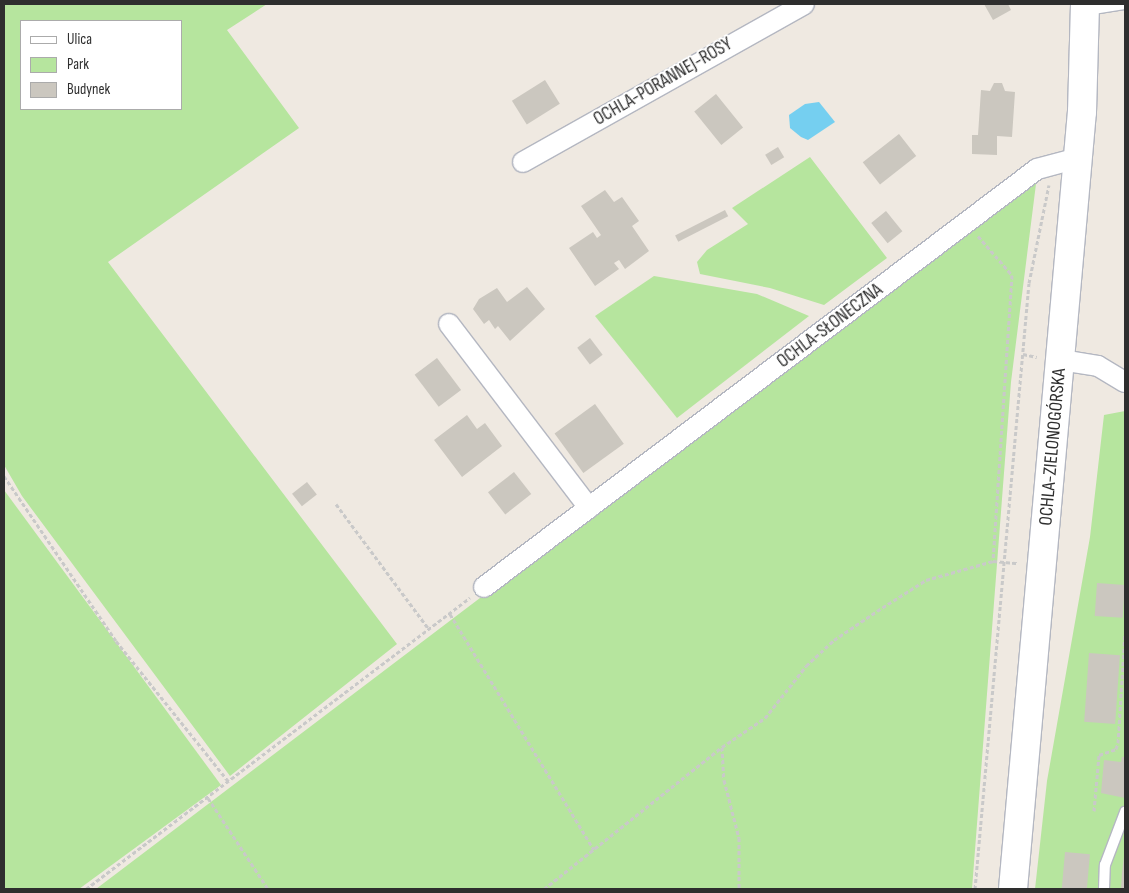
<!DOCTYPE html>
<html>
<head>
<meta charset="utf-8">
<style>
  body { margin:0 }
  #map { position:relative; width:1129px; height:893px; overflow:hidden; background:#efe9e1; font-family:"Sofia Sans Condensed",sans-serif }
  div>[style] { position:absolute }
  [style*='--x'] { left:calc(var(--x)*1px); top:calc(var(--y)*1px); width:calc(var(--w)*1px); rotate:calc(var(--a)*1deg) }
  .green>* { inset:0; background:#b6e59e }
  .water>* { inset:0; background:#75cff0 }
  .building>* { inset:0; background:#cbc7bf; transform-origin:0 0 }
  .path>* { height:3px; margin-top:-1.5px; transform-origin:0; background:repeating-linear-gradient(90deg,#c9c9c9 0 4px,transparent 0 6.5px) }
  .roads { filter:drop-shadow(1px 0 #b4b7c1) drop-shadow(-1px 0 #b4b7c1) drop-shadow(0 1px #b4b7c1) drop-shadow(0 -1px #b4b7c1) }
  .lane>* { height:10px; margin:-5px; padding:0 5px; transform-origin:5px; border-radius:5px; background:#fff }
  .street>* { height:20px; margin:-10px; padding:0 10px; transform-origin:10px; border-radius:10px; background:#fff }
  .secondary>* { height:28px; margin:-14px; padding:0 14px; transform-origin:14px; border-radius:14px; background:#fff }
  span { translate:-50% -50%; white-space:nowrap; text-align:center; line-height:1.15; -webkit-text-stroke:4px #fff; paint-order:stroke }
  .street-label { font-size:19px; color:#2e2e2e }
  .frame { position:absolute; inset:0; border:5px solid #2e2e2e; pointer-events:none }
  .legend { position:absolute; left:20px; top:20px; width:162px; height:90px; box-sizing:border-box; background:#fff; border:1px solid #ababab; margin:0; padding:6px 9px; list-style:none; font-size:15px; color:#2e2e2e }
  .legend li { display:flex; align-items:center; gap:10px; height:25px }
  .legend b { width:25px; border:1px solid #ababab }
</style>
</head>
<body>
<div id="map">
  <div class="green">
    <div style="clip-path:polygon(evenodd,4px 4px,267px 4px,227px 30px,299px 128px,108px 262px,397px 644px,230px 776px,22px 496px,4px 465px,4px 4px,181px 21px,181px 109px,21px 109px,21px 21px,181px 21px)"></div>
    <div style="clip-path:polygon(810px 157px,887px 258px,824px 305px,770px 288px,700px 274px,697px 262px,707px 250px,748px 224px,732px 208px)"></div>
    <div style="clip-path:polygon(1037px 176px,1011px 382px,972px 889px,96px 889px)"></div>
    <div style="clip-path:polygon(654px 276px,757px 294px,809px 316px,677px 418px,595px 316px)"></div>
    <div style="clip-path:polygon(1125px 411px,1125px 889px,1035px 889px,1047px 781px,1090px 537px,1104px 415px)"></div>
    <div style="clip-path:polygon(4px 490px,221px 785px,79px 889px,4px 889px)"></div>
  </div>
  <div class="water">
    <div style="clip-path:polygon(819px 102px,835px 122px,808px 140px,801px 137px,790px 128px,789px 115px,805px 104px)"></div>
  </div>
  <div class="building">
    <div style="clip-path:polygon(984px 4px,1008px 4px,1011px 10px,993px 20px)"></div>
    <div style="left:545px;top:80px;width:28px;height:39px;rotate:58deg"></div>
    <div style="clip-path:polygon(994px 83px,1002px 83px,1005px 91px,1015px 92px,1012px 137px,997px 136px,997px 155px,972px 154px,972px 135px,978px 135px,981px 90px,990px 91px)"></div>
    <div style="left:716px;top:94px;width:43px;height:28px;rotate:51deg"></div>
    <div style="left:899px;top:134px;width:28px;height:46px;rotate:52deg"></div>
    <div style="left:778px;top:147px;width:12px;height:15px;rotate:59deg"></div>
    <div style="clip-path:polygon(605px 190px,614px 202px,622px 197px,639px 221px,632px 226px,649px 251px,625px 269px,619px 260px,614px 263px,619px 269px,595px 286px,569px 248px,593px 232px,597px 238px,601px 235px,581px 206px)"></div>
    <div style="left:725px;top:210px;width:7px;height:56px;rotate:63deg"></div>
    <div style="left:886px;top:211px;width:26px;height:19px;rotate:51deg"></div>
    <div style="clip-path:polygon(527px 287px,545px 309px,510px 341px,498px 326px,495px 329px,489px 320px,484px 324px,473px 309px,479px 299px,497px 288px,507px 302px)"></div>
    <div style="left:590px;top:338px;width:21px;height:16px;rotate:53deg"></div>
    <div style="left:437px;top:358px;width:40px;height:28px;rotate:53deg"></div>
    <div style="left:595px;top:404px;width:49px;height:50px;rotate:54deg"></div>
    <div style="clip-path:polygon(467px 415px,477px 429px,485px 423px,502px 446px,462px 477px,434px 440px)"></div>
    <div style="left:514px;top:472px;width:28px;height:33px;rotate:52deg"></div>
    <div style="left:307px;top:482px;width:16px;height:19px;rotate:52deg"></div>
    <div style="left:1097px;top:583px;width:28px;height:33px;rotate:4deg"></div>
    <div style="left:1089px;top:653px;width:31px;height:69px;rotate:4deg"></div>
    <div style="clip-path:polygon(1122px 757px,1125px 757px,1125px 798px,1101px 793px,1104px 760px,1121px 762px)"></div>
    <div style="left:1065px;top:852px;width:25px;height:37px;rotate:5deg"></div>
    <div style="clip-path:polygon(1124px 856px,1125px 889px,1121px 889px,1122px 873px)"></div>
  </div>
  <div class="path">
    <div style="--x:978;--y:236;--w:52;--a:48.9"></div>
    <div style="--x:1012;--y:275;--w:287;--a:93.8"></div>
    <div style="--x:1023;--y:354;--w:14;--a:12"></div>
    <div style="--x:4;--y:476;--w:199;--a:55.8"></div>
    <div style="--x:116;--y:641;--w:181;--a:51.3"></div>
    <div style="--x:336;--y:504;--w:156;--a:53.4"></div>
    <div style="--x:450;--y:614;--w:276;--a:58.6"></div>
    <div style="--x:722;--y:747;--w:33;--a:87"></div>
    <div style="--x:724;--y:780;--w:60;--a:75.5"></div>
    <div style="--x:739;--y:838;--w:51;--a:90"></div>
    <div style="--x:208;--y:798;--w:109;--a:56.6"></div>
    <div style="--x:1094;--y:811;--w:56;--a:-84.9"></div>
    <div style="--x:1099;--y:755;--w:18;--a:-19"></div>
    <div style="--x:1116;--y:749;--w:6;--a:-72"></div>
    <div style="--x:1118;--y:743;--w:110;--a:-86.4"></div>
    <div style="--x:86;--y:889;--w:482;--a:-37.2"></div>
    <div style="--x:544;--y:889;--w:228;--a:-38.6"></div>
    <div style="--x:722;--y:747;--w:52;--a:-34"></div>
    <div style="--x:765;--y:718;--w:66;--a:-51.7"></div>
    <div style="--x:806;--y:666;--w:38;--a:-43"></div>
    <div style="--x:834;--y:640;--w:52;--a:-34"></div>
    <div style="--x:877;--y:611;--w:58;--a:-32.3"></div>
    <div style="--x:926;--y:580;--w:70;--a:-15.8"></div>
    <div style="--x:993;--y:561;--w:25;--a:5"></div>
    <div style="--x:975;--y:889;--w:608;--a:-84.91"></div>
    <div style="--x:1029;--y:283;--w:100;--a:-78.5"></div>
  </div>
  <div class="roads">
    <div class="lane">
      <div style="--x:1087;--y:10;--w:36;--a:-9"></div>
      <div style="--x:1104;--y:889;--w:24;--a:-88"></div>
      <div style="--x:1105;--y:865;--w:57;--a:-69.3"></div>
    </div>
    <div class="street">
      <div style="--x:523;--y:162;--w:322;--a:-29.3"></div>
      <div style="--x:449;--y:324;--w:231;--a:52.7"></div>
      <div style="--x:1061;--y:360;--w:37;--a:9"></div>
      <div style="--x:1098;--y:366;--w:31;--a:31"></div>
      <div style="--x:484;--y:587;--w:693;--a:-37.08"></div>
      <div style="--x:1037;--y:169;--w:42;--a:-15"></div>
    </div>
    <div class="secondary">
      <div style="--x:1013;--y:889;--w:780;--a:-84.93"></div>
      <div style="--x:1082;--y:112;--w:108;--a:-88.4"></div>
    </div>
  </div>
  <div class="street-label">
    <span style="left:663px;top:82px;rotate:-30deg">OCHLA-PORANNEJ-ROSY</span>
    <span style="left:830px;top:326px;rotate:-37deg">OCHLA-SŁONECZNA</span>
    <span style="left:1053px;top:447px;rotate:-85deg">OCHLA-ZIELONOGÓRSKA</span>
  </div>
  <div class="frame"></div>
  <ul class="legend">
  <li><b style="height:6px;background:#fff"></b>Ulica</li>
  <li><b style="height:14px;background:#b6e59e"></b>Park</li>
  <li><b style="height:14px;background:#cbc7bf"></b>Budynek</li>
  </ul>
</div>
</body>
</html>
